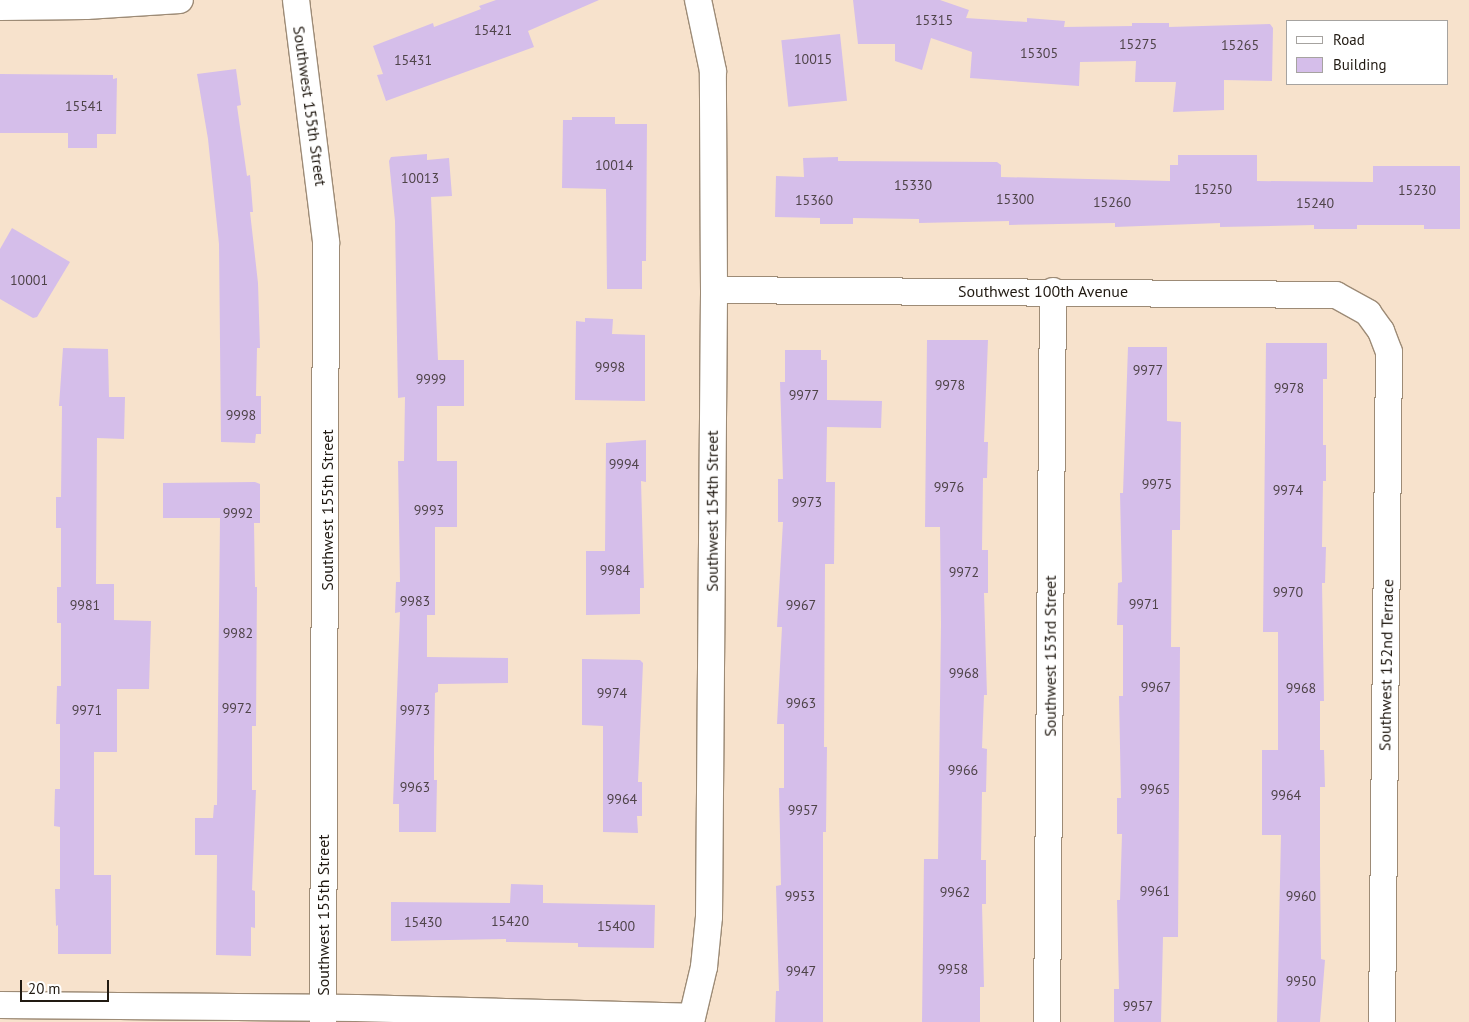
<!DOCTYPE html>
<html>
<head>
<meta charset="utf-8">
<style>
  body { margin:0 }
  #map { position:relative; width:1469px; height:1022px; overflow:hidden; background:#f7e2cc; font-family:"PT Sans",sans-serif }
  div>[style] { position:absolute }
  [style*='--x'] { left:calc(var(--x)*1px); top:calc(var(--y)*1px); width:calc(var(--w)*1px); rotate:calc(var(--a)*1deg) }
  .building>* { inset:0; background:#d5beea; transform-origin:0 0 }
  .roads { filter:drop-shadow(1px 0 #9d8b76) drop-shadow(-1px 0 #9d8b76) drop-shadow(0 1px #9d8b76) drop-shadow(0 -1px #9d8b76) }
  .street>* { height:26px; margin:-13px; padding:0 13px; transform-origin:13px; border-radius:13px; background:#fff }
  span { translate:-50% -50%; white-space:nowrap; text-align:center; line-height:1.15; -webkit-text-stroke:4px #fff; paint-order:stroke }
  .number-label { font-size:14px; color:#4e4348 }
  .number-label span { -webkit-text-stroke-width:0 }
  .street-label { font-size:16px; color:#211a12 }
  .legend { position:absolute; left:1286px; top:20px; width:162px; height:65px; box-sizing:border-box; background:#fff; border:1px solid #a6a3a0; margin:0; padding:6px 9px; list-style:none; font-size:15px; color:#211a12 }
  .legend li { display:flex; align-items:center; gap:10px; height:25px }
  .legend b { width:25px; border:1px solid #a6a3a0 }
  .scale { position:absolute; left:20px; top:980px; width:89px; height:22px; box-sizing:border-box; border:2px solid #211a12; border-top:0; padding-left:6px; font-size:15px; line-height:18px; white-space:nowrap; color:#211a12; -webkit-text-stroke:4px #fff; paint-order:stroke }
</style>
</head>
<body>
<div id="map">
  <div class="building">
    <div style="clip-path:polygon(496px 0,599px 0,528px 31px,534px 47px,386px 101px,377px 75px,383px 74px,373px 46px,433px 23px,434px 27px,481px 9px,479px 6px)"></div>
    <div style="clip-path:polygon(853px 0,940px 0,969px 10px,966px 18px,1027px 22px,1027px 18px,1065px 21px,1064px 27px,1132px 26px,1132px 23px,1169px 23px,1169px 27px,1270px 24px,1273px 28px,1272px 81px,1224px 80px,1224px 110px,1173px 112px,1176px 82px,1135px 82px,1136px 61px,1080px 62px,1079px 86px,970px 78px,972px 52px,931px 38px,922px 70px,895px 61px,895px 44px,858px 44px)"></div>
    <div style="left:840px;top:34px;width:67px;height:59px;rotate:84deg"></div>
    <div style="clip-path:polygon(236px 69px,241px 105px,237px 106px,247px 176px,250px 175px,253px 212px,250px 212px,258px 283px,260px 348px,257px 348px,256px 396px,261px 396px,261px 434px,256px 434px,255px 443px,221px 442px,219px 244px,208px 139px,197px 74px)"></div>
    <div style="clip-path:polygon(0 74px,113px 75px,113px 79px,117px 78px,116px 134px,97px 134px,97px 148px,68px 148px,68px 133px,0 133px)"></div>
    <div style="clip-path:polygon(572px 117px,615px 117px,615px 124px,647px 124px,646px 261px,642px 261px,642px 289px,607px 289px,606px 189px,562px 188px,563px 120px,572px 120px)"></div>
    <div style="clip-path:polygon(427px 154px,427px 160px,449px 158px,452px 196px,431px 197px,438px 360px,464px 360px,464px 406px,437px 406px,437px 461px,457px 461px,457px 527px,435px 527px,435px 615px,427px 615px,427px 657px,508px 658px,508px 683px,438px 684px,438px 692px,435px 693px,434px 749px,434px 780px,437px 780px,436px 832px,399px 832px,399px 804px,393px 804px,400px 612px,395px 613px,396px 582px,400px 582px,398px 461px,404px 461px,405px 397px,398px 398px,395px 221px,389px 161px,391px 157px)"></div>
    <div style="clip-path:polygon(1178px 155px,1257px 155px,1257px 181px,1373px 182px,1373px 166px,1460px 166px,1460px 229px,1424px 229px,1424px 225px,1357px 225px,1357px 229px,1314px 229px,1314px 225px,1220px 227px,1220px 223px,1115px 227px,1115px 223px,1009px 225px,1009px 221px,919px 223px,919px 219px,853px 218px,853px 224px,820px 224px,820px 218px,775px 217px,776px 176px,804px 177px,803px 158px,838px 157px,838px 161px,997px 162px,1001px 165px,1001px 177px,1170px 181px,1170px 165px,1178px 165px)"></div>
    <div style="clip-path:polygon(12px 228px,70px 262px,37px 317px,33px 318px,0 299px,0 249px)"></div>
    <div style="clip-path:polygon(585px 318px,613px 319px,612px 334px,645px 335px,645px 401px,575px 400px,576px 321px,585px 322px)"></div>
    <div style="clip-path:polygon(927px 340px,988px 340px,984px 442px,988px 442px,987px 478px,983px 478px,982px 550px,988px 550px,988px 593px,984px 593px,987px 695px,984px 695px,982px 748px,987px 749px,986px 792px,982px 792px,981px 860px,986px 860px,986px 904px,982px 904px,984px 987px,980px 987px,980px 1022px,922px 1022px,924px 859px,938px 859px,941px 624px,940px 527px,925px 527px)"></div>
    <div style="clip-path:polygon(1266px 343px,1327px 343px,1327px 379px,1323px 379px,1323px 445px,1326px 445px,1326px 481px,1323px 481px,1322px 547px,1326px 547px,1325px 583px,1322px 583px,1324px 701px,1320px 701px,1320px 750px,1324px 750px,1325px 787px,1320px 787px,1320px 864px,1321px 959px,1325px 960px,1320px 1022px,1277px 1022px,1281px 835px,1262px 835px,1262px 750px,1278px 750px,1278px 632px,1263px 632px)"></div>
    <div style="clip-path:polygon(1128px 347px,1167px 347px,1167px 421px,1181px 422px,1180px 530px,1172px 530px,1171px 647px,1180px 647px,1178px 937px,1163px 937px,1161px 1022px,1114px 1022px,1114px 989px,1119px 989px,1117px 900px,1120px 900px,1122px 834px,1117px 834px,1117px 798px,1121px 798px,1119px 696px,1123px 696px,1123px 625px,1117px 625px,1118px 583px,1122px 582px,1120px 493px,1123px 493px)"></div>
    <div style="clip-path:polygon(63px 348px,108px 349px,109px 397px,125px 397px,124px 439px,97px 438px,96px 584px,114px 584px,114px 620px,151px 621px,149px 689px,117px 689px,117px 752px,94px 752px,94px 875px,111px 875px,111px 954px,58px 954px,58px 925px,56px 926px,55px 889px,60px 889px,60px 827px,54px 826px,55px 789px,60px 789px,60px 724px,56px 724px,57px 686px,61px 686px,61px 623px,57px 623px,57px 587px,61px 587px,61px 528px,56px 528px,56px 497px,61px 497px,62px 406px,59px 406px)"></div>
    <div style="clip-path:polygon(785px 350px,821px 350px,821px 360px,827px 360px,827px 400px,882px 401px,881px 428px,827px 427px,826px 482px,835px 482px,834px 564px,825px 564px,824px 747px,827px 747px,826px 832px,823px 832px,823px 1022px,775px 1022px,776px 991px,779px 991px,776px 886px,781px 885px,779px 788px,784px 788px,784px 724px,777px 724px,782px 627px,777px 627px,783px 522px,778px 522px,778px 479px,783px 479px,780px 382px,785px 382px)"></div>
    <div style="clip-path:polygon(646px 440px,646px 482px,641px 481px,644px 588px,640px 588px,640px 614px,586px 615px,586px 551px,605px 551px,606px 443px)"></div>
    <div style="clip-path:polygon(255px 482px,260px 484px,260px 523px,254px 523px,255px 587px,257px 587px,256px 726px,252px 726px,252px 790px,256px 790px,252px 890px,255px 891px,255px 928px,251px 927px,251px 956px,216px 955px,217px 855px,195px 855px,195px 818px,213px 818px,214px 805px,217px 805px,220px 518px,163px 518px,163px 483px)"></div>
    <div style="clip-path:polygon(582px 659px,640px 660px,643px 663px,638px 782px,642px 782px,642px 816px,637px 816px,638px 833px,603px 832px,603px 726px,582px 725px)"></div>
    <div style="clip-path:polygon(511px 884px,543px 885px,543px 903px,655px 905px,654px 948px,578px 947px,578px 943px,506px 942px,506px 939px,391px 941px,391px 902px,510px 903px)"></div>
  </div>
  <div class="roads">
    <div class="street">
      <div style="--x:296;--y:0;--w:244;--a:82.9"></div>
      <div style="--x:326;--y:242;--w:780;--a:90.22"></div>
      <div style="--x:0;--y:7;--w:86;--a:-0.7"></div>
      <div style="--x:86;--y:6;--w:94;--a:-3.7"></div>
      <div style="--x:714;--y:290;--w:622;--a:0.46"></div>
      <div style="--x:1336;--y:295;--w:37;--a:29"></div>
      <div style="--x:1368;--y:313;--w:22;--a:54"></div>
      <div style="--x:1381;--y:331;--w:22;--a:69"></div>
      <div style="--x:1389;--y:352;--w:670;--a:90.6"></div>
      <div style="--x:0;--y:1005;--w:356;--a:0.5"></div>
      <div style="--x:356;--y:1008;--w:336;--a:1.5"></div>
      <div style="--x:691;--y:1022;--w:57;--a:-76.7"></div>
      <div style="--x:704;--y:967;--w:50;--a:-84.3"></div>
      <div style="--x:709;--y:917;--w:627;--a:-89.54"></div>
      <div style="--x:714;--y:290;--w:219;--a:-90.3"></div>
      <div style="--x:713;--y:71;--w:73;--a:-101.9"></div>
      <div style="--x:1047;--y:1022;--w:731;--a:-89.53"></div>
    </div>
  </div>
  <div class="number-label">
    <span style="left:934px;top:20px">15315</span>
    <span style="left:493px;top:30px">15421</span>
    <span style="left:1138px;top:44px">15275</span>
    <span style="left:1240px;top:45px">15265</span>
    <span style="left:1039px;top:53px">15305</span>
    <span style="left:813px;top:59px">10015</span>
    <span style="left:413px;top:60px">15431</span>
    <span style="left:84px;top:106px">15541</span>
    <span style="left:614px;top:165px">10014</span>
    <span style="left:420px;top:178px">10013</span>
    <span style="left:913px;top:185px">15330</span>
    <span style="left:1213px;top:189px">15250</span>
    <span style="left:1417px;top:190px">15230</span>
    <span style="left:1015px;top:199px">15300</span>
    <span style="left:814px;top:200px">15360</span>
    <span style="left:1112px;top:202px">15260</span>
    <span style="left:1315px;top:203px">15240</span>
    <span style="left:29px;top:280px">10001</span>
    <span style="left:610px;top:367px">9998</span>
    <span style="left:1148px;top:370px">9977</span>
    <span style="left:431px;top:379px">9999</span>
    <span style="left:950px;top:385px">9978</span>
    <span style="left:1289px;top:388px">9978</span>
    <span style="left:804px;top:395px">9977</span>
    <span style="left:241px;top:415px">9998</span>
    <span style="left:624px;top:464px">9994</span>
    <span style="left:1157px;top:484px">9975</span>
    <span style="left:949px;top:487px">9976</span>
    <span style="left:1288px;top:490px">9974</span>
    <span style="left:807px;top:502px">9973</span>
    <span style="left:429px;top:510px">9993</span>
    <span style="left:238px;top:513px">9992</span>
    <span style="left:615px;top:570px">9984</span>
    <span style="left:964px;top:572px">9972</span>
    <span style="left:1288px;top:592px">9970</span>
    <span style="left:415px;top:601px">9983</span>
    <span style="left:1144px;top:604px">9971</span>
    <span style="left:85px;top:605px">9981</span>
    <span style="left:801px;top:605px">9967</span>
    <span style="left:238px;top:633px">9982</span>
    <span style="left:964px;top:673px">9968</span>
    <span style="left:1156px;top:687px">9967</span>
    <span style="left:1301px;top:688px">9968</span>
    <span style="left:612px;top:693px">9974</span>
    <span style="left:801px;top:703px">9963</span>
    <span style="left:237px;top:708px">9972</span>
    <span style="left:87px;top:710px">9971</span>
    <span style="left:415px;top:710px">9973</span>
    <span style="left:963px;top:770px">9966</span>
    <span style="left:415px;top:787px">9963</span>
    <span style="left:1155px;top:789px">9965</span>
    <span style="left:1286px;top:795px">9964</span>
    <span style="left:622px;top:799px">9964</span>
    <span style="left:803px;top:810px">9957</span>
    <span style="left:1155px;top:891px">9961</span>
    <span style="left:955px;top:892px">9962</span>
    <span style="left:800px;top:896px">9953</span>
    <span style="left:1301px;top:896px">9960</span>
    <span style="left:510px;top:921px">15420</span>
    <span style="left:423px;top:922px">15430</span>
    <span style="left:616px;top:926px">15400</span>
    <span style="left:953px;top:969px">9958</span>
    <span style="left:801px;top:971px">9947</span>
    <span style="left:1301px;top:981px">9950</span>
    <span style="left:1138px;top:1006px">9957</span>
  </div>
  <div class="street-label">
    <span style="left:310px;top:106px;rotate:82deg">Southwest 155th Street</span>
    <span style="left:1043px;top:291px">Southwest 100th Avenue</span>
    <span style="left:327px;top:510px;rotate:-90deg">Southwest 155th Street</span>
    <span style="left:712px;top:511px;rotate:-90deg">Southwest 154th Street</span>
    <span style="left:1050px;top:656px;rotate:-90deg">Southwest 153rd Street</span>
    <span style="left:1386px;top:665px;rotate:-89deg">Southwest 152nd Terrace</span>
    <span style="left:323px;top:915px;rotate:-90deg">Southwest 155th Street</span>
  </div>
  <ul class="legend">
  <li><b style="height:6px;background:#fff"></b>Road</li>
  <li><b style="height:14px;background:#d5beea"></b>Building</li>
  </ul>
  <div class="scale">20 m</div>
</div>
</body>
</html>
